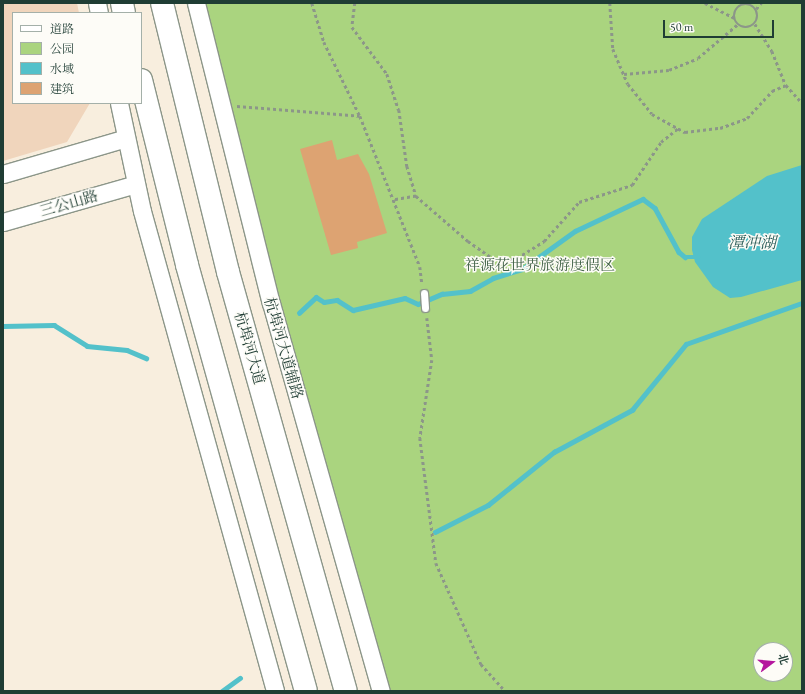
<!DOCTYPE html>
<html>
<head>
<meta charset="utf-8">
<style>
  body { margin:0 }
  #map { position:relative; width:805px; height:694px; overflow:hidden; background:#f8eede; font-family:"EB Garamond","Noto Serif SC",serif }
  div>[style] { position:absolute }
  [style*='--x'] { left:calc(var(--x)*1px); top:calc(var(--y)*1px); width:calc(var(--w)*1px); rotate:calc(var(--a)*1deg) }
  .built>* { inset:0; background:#f0d5bc }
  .green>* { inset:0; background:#aad47f }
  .water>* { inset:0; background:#53c1ca }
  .stream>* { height:4.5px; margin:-2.25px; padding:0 2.25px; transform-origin:2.25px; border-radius:2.25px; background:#53c1ca }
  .building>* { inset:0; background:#dda372 }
  .path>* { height:2.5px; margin-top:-1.25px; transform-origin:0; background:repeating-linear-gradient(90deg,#8c9689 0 3px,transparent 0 6px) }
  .path>.ring { margin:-1.25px; padding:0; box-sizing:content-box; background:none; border:2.5px solid #8c9689; border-radius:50% }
  .roads { filter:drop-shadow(1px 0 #8c9689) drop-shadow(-1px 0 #8c9689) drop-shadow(0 1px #8c9689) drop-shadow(0 -1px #8c9689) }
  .service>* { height:7px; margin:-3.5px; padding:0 3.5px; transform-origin:3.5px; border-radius:3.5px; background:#fff }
  .tertiary>* { height:17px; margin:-8.5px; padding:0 8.5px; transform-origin:8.5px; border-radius:8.5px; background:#fff }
  .primary>* { height:22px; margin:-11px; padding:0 11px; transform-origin:11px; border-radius:11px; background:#fff }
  span { translate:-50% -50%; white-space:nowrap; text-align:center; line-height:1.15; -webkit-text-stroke:3px #fdfcf7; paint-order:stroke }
  .street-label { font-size:15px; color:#1f3d34 }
  .park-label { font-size:15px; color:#426347 }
  .water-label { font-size:16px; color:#2c5e5a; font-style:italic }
  .frame { position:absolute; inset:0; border:4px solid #1f3d34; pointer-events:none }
  .legend { position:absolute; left:12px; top:12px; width:130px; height:92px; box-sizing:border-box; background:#fdfcf7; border:1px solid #a4b0a9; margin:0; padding:5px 7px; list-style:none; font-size:12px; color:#1f3d34 }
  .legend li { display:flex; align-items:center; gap:8px; height:20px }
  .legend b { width:20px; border:1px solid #a4b0a9 }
  .north { position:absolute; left:753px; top:642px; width:40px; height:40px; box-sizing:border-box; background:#fdfcf7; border:1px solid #a4b0a9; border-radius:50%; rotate:74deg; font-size:11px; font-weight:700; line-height:16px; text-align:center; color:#1f3d34 }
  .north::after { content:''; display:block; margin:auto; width:14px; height:18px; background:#b5179e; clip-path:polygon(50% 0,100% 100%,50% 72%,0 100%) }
  .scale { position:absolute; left:663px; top:20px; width:111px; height:18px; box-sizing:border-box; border:2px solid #1f3d34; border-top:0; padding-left:5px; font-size:12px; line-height:14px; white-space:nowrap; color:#1f3d34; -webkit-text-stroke:3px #fdfcf7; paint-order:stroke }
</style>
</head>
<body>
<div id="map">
  <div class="built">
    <div style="clip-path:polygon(3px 3px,77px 3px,79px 13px,13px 13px,13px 103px,90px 103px,67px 142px,3px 161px)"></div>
  </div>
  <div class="green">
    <div style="clip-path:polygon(evenodd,205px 3px,802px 3px,802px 691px,388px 691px,283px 321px,229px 111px,205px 3px,761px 650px,785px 650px,785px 674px,761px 674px,761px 650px)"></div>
  </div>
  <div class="water">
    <div style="clip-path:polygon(802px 165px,802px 280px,741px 297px,730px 298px,713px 287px,695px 262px,692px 250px,692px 237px,702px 219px,767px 176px)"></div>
  </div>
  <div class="stream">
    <div style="--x:299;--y:313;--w:23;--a:-43"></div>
    <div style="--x:316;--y:297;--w:9;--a:32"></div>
    <div style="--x:324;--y:302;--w:13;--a:-9"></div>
    <div style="--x:337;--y:300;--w:19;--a:32"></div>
    <div style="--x:353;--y:310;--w:53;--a:-13"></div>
    <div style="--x:405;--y:298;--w:14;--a:25"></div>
    <div style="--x:418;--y:304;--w:26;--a:-23"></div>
    <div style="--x:442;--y:294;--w:28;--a:-6"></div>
    <div style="--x:470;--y:291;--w:26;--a:-29"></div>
    <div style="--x:493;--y:278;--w:30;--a:-17"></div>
    <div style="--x:522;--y:269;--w:65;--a:-35.6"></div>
    <div style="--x:575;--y:231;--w:75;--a:-25.2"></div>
    <div style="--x:643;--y:199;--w:15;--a:37"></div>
    <div style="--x:655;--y:208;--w:50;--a:61.4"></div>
    <div style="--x:679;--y:252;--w:8;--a:40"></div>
    <div style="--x:685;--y:257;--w:14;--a:0"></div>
    <div style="--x:3;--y:326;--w:51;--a:-1.1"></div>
    <div style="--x:54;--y:325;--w:39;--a:32"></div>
    <div style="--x:87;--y:346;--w:40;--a:5.7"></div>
    <div style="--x:127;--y:350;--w:21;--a:23"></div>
    <div style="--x:435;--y:532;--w:59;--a:-27"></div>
    <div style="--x:488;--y:505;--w:85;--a:-38.8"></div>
    <div style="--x:554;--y:452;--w:89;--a:-28.3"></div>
    <div style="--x:632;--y:410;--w:85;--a:-50.7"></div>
    <div style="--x:686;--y:344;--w:123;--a:-19.5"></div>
    <div style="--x:222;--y:691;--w:22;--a:-36"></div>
  </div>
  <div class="building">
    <div style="clip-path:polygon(332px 140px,337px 160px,358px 154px,369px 174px,387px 233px,357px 242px,358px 248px,331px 255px,300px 149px)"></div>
  </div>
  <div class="path">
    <div style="--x:312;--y:3;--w:41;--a:72.9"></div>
    <div style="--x:324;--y:42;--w:82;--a:64.1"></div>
    <div style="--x:360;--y:116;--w:162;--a:68.3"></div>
    <div style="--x:420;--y:267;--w:16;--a:83"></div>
    <div style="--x:355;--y:3;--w:24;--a:97"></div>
    <div style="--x:352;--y:27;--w:59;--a:53.3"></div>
    <div style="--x:387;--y:74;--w:38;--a:72"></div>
    <div style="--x:399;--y:110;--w:57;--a:81.9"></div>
    <div style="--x:407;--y:166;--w:31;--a:73"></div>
    <div style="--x:416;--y:196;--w:22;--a:170"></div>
    <div style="--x:610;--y:3;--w:46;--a:86.3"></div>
    <div style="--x:613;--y:49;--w:38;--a:67"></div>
    <div style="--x:628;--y:84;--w:38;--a:51"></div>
    <div style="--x:652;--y:114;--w:38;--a:29"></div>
    <div style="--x:685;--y:132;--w:35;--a:-7"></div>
    <div style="--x:720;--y:128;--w:29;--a:-20"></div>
    <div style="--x:747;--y:118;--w:37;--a:-47"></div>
    <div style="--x:772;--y:91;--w:15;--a:-23"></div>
    <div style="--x:786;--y:85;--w:24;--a:48"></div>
    <div style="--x:705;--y:3;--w:33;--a:27"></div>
    <div class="ring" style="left:734px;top:4px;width:21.5px;height:21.5px"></div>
    <div style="--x:756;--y:9;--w:8;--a:-50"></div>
    <div style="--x:755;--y:24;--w:32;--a:58"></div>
    <div style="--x:772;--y:51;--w:37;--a:68"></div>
    <div style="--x:624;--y:74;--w:45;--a:-5.1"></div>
    <div style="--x:669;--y:70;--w:31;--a:-22"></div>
    <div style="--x:698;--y:58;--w:52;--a:-40.4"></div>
    <div style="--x:237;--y:106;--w:123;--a:4.6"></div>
    <div style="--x:416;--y:196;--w:69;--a:40.9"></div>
    <div style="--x:468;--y:241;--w:37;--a:35"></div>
    <div style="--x:498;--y:262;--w:19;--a:-12"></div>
    <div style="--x:517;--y:258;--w:32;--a:-32"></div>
    <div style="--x:544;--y:241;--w:52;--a:-48.1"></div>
    <div style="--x:579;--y:202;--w:56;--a:-17.8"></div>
    <div style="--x:632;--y:185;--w:52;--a:-56"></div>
    <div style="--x:661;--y:142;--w:22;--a:-39"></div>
    <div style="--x:427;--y:318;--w:42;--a:83.2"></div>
    <div style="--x:432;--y:360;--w:79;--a:98.7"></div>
    <div style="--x:420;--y:438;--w:126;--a:82.7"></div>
    <div style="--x:436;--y:563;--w:111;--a:66"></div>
    <div style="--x:481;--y:664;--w:36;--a:48"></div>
  </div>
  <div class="roads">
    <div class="service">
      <div style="--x:424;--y:293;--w:15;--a:86"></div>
    </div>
    <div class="tertiary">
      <div style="--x:97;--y:3;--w:10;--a:79"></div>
      <div style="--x:196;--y:3;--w:309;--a:76"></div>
      <div style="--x:271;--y:303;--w:403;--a:74.2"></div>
      <div style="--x:119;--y:103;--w:110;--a:78"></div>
      <div style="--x:142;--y:211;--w:498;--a:74.5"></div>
      <div style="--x:3;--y:174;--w:128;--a:-16.3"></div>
      <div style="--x:3;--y:222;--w:138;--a:-15.9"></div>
    </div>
    <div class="primary">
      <div style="--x:122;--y:3;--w:10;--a:79"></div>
      <div style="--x:162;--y:3;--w:277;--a:76.2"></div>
      <div style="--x:228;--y:272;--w:435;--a:74.3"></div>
      <div style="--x:141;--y:80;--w:191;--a:76"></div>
      <div style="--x:187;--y:265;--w:442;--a:74.4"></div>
    </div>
  </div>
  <div class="street-label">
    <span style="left:69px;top:203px;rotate:-16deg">三公山路</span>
    <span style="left:250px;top:348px;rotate:74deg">杭埠河大道</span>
    <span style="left:284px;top:348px;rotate:74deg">杭埠河大道辅路</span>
  </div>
  <div class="park-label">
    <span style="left:540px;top:265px">祥源花世界旅游度假区</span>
  </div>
  <div class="water-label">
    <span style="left:752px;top:243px">潭冲湖</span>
  </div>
  <div class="frame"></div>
  <ul class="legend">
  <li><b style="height:5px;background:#fff"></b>道路</li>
  <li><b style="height:11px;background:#aad47f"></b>公园</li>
  <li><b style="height:11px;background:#53c1ca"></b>水域</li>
  <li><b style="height:11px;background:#dda372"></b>建筑</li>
  </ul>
  <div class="north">北</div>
  <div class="scale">50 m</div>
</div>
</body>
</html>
